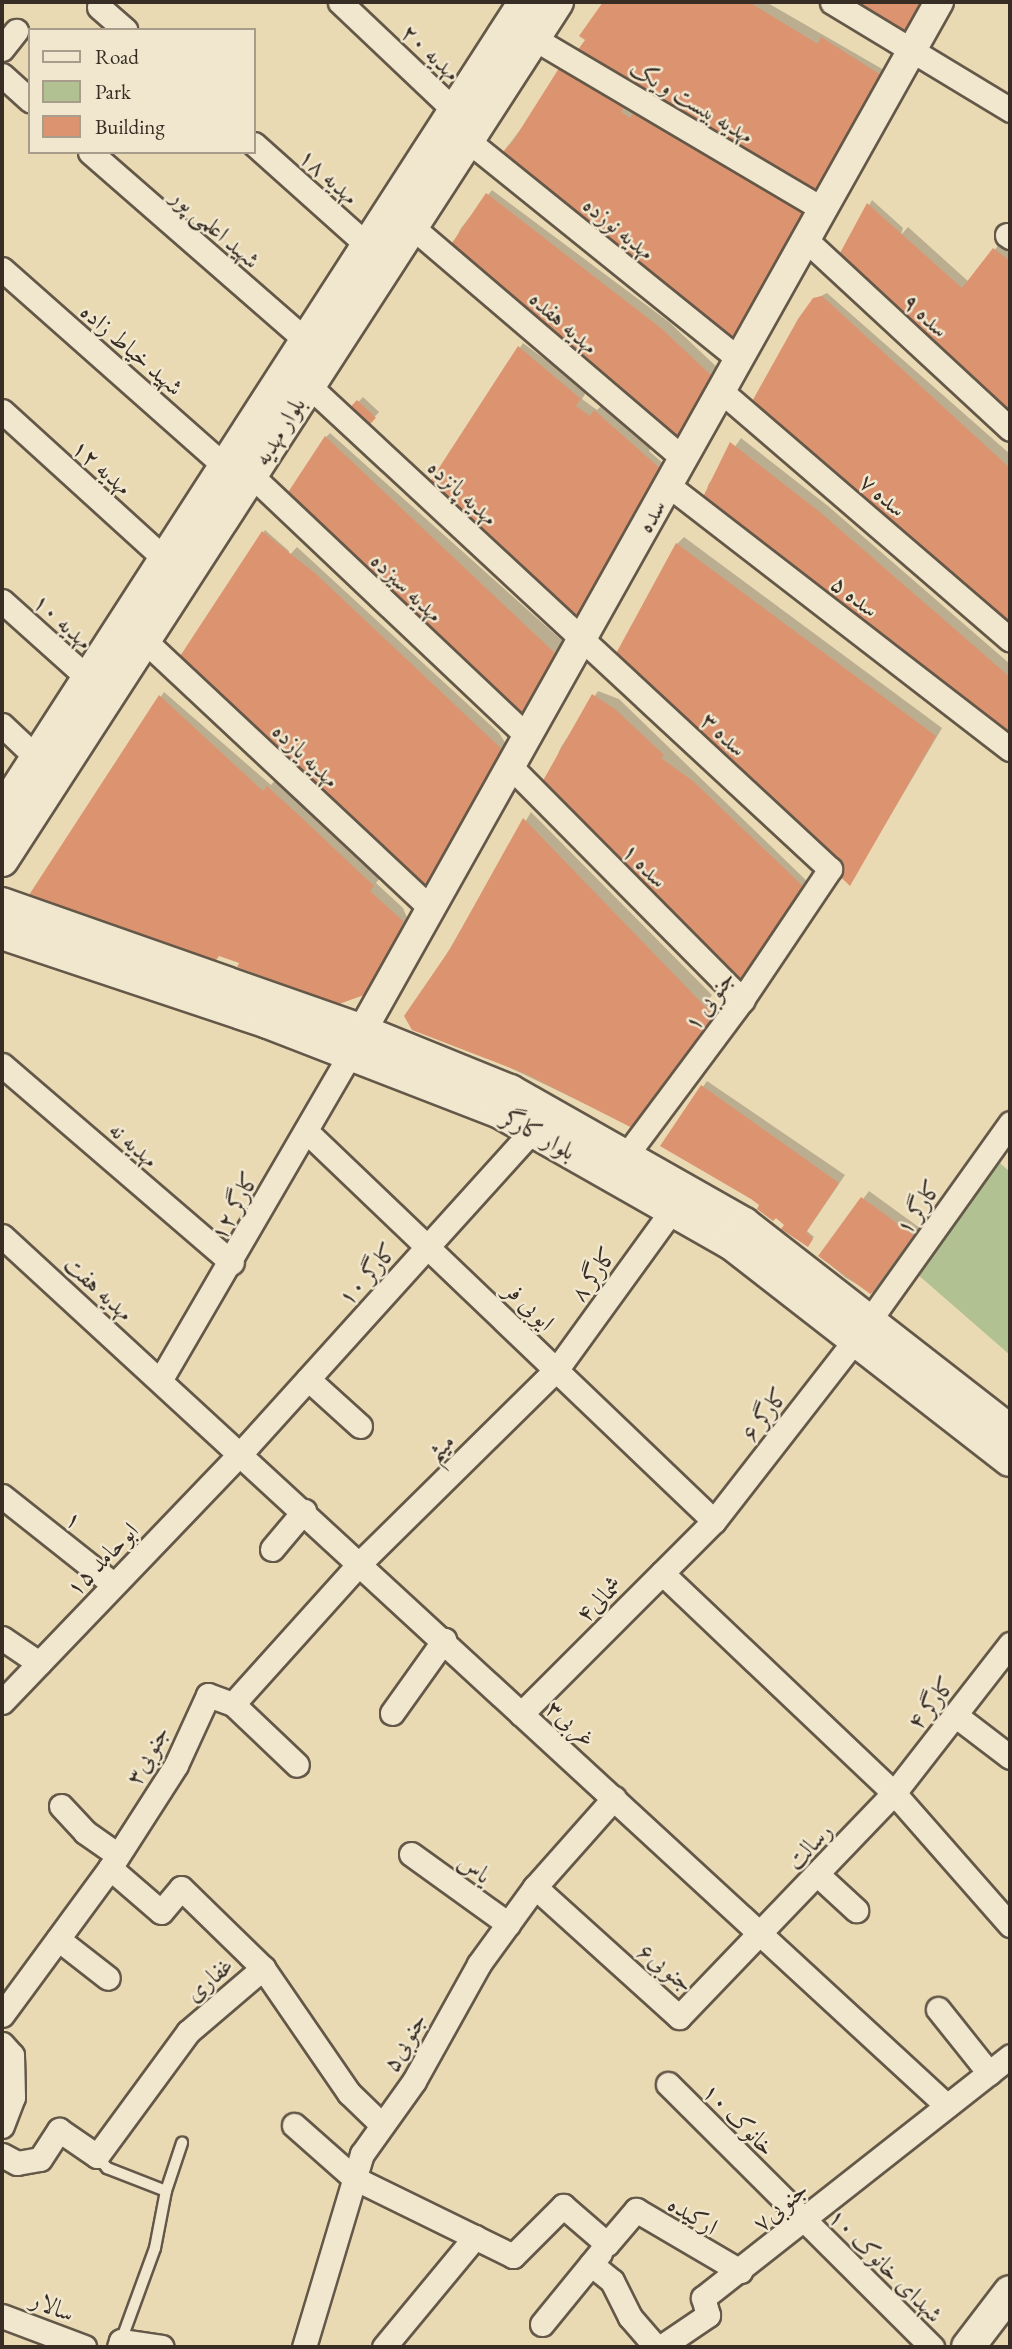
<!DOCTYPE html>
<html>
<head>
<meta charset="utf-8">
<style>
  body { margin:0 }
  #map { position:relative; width:1012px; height:2349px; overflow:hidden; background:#eadab4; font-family:"EB Garamond",Amiri,serif }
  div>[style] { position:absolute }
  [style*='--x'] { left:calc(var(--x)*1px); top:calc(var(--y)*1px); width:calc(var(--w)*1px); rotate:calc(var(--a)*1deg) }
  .green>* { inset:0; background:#b1c192 }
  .shadow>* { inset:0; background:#0003; transform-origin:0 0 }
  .building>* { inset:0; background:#dc9470; transform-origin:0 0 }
  .roads { filter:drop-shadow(2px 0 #645849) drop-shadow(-2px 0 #645849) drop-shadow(0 2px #645849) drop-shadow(0 -2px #645849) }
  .service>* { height:10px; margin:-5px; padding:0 5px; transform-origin:5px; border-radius:5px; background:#f1e7ce }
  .minor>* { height:23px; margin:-11.5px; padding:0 11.5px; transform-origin:11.5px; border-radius:11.5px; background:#f1e7ce }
  .tertiary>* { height:28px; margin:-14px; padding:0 14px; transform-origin:14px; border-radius:14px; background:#f1e7ce }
  .secondary>* { height:32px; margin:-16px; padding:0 16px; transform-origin:16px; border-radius:16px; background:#f1e7ce }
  span { translate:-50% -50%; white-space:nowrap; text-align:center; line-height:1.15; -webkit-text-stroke:5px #f1e7ce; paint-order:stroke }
  .street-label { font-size:24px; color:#372d25 }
  .frame { position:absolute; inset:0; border:4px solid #372d25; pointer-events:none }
  .legend { position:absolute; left:28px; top:28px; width:228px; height:126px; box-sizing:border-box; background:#f1e7ce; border:2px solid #a79d8a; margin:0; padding:9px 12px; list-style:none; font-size:21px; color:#372d25 }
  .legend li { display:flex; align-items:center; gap:14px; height:35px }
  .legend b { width:35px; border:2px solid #a79d8a }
</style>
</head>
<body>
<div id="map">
  <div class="green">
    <div style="clip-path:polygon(1000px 1163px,1010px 1172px,1010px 1355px,916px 1273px)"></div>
  </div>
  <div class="shadow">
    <div style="clip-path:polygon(605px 2px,766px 2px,884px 70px,822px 183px,581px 35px)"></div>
    <div style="clip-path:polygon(845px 2px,923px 2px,901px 35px)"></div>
    <div style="clip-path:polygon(593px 74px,810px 207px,741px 331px,497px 160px,527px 121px)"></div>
    <div style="clip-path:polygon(492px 190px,669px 322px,720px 370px,678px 446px,444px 262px,461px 228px)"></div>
    <div style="clip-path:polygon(872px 200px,903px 228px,901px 235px,908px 227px,969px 282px,1001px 242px,1010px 249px,1010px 380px,988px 405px,1010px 386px,1010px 424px,1006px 428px,837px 274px,835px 266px)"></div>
    <div style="clip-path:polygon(827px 293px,1010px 454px,1010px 643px,815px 299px)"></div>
    <div style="clip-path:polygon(523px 343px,587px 391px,582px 399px,597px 410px,602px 405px,651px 447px,649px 451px,665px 465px,651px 494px,428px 488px)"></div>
    <div style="left:363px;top:397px;width:22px;height:23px;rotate:43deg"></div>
    <div style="clip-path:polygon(330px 433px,566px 644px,532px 713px,326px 437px)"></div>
    <div style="clip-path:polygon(741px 438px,828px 506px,1010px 664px,1010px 739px,704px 509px,708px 485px)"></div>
    <div style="clip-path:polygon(265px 530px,289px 551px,287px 558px,297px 547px,499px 733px,508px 747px,422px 898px,171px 672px)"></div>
    <div style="clip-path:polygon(684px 537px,942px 728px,850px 884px,677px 544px)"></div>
    <div style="clip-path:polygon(598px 691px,619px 699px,813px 887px,737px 1002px,539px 798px,561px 747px)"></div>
    <div style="clip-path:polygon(164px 692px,271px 785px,275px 780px,380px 878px,376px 883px,403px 908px,408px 920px,389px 957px,220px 954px,31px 894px)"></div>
    <div style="clip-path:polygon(531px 812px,712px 995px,708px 1001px,727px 1020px,648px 1134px,475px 1051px,436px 972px)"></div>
    <div style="clip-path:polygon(707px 1081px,845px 1175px,807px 1231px,814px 1237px,809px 1243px,762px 1205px,662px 1146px)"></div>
    <div style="clip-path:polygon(869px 1191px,920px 1228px,873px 1293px,846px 1278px,821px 1257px)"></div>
  </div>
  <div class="building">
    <div style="clip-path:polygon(603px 2px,749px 2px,818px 44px,821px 37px,881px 75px,816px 193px,577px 51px,585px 40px,579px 36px)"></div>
    <div style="clip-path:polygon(839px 2px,922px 2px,901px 37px)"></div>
    <div style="clip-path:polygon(561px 65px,625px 105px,621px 112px,630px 118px,635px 111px,802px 210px,804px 215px,734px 340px,724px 343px,495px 161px,513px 141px)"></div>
    <div style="clip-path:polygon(486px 193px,662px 329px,714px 378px,671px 455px,450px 246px)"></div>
    <div style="clip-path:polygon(867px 203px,962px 288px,993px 248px,1010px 261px,1010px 435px,833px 266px)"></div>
    <div style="clip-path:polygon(822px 296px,1010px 468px,1010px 645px,750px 405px,798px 319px,813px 298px)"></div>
    <div style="clip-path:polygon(518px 346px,581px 399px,576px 406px,590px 416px,594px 410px,662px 470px,578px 623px,426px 488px)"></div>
    <div style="left:357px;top:400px;width:26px;height:18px;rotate:43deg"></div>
    <div style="clip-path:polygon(325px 436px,557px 655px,523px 725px,277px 509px)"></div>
    <div style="clip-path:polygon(730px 442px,821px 513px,1010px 677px,1010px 742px,701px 501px)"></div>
    <div style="clip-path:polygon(262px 531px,316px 574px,505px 752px,415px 907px,169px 673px)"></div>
    <div style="clip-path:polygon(676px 543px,936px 736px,850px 886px,613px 659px)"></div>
    <div style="clip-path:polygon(592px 694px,615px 709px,664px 755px,661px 758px,693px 781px,809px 892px,737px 1005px,536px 793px)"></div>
    <div style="clip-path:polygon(159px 695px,263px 791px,267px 786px,303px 819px,374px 886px,370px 891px,403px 921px,399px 938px,367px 994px,339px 1004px,237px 967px,239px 963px,219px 956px,216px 960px,29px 895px)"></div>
    <div style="clip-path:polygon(523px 818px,724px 1026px,648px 1136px,526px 1074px,412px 1030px,404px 1016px,450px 949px)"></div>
    <div style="clip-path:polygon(701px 1085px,839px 1183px,806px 1232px,813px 1239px,808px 1247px,781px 1229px,784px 1225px,776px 1218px,773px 1221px,757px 1209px,759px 1205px,751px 1199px,660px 1146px)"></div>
    <div style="left:861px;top:1197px;width:65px;height:73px;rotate:36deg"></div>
  </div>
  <div class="roads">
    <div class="service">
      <div style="--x:97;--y:2156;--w:16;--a:50"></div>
      <div style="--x:107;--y:2168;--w:63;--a:21.3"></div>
      <div style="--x:121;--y:2341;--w:99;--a:-69.9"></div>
      <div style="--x:155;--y:2248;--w:58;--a:-79.1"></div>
      <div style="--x:166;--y:2191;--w:51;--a:-71.6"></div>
    </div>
    <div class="minor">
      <div style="--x:340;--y:2;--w:158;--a:43.5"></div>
      <div style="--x:832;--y:2;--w:208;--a:31.2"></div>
      <div style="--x:99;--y:7;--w:35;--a:41"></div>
      <div style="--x:535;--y:39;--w:334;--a:30.6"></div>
      <div style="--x:2;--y:49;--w:23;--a:-52"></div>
      <div style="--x:2;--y:75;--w:38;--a:42"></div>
      <div style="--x:466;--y:139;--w:351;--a:38.9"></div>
      <div style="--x:254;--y:144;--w:154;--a:41.8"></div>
      <div style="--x:90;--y:152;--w:289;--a:41.1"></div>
      <div style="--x:411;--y:226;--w:358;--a:40.5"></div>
      <div style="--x:1007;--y:235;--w:4;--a:34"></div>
      <div style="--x:806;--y:240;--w:278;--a:42.8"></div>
      <div style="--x:2;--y:269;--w:300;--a:41.5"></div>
      <div style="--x:308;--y:385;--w:712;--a:42.84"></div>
      <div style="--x:830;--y:869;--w:158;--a:123.9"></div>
      <div style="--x:742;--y:1000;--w:196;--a:126.7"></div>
      <div style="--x:721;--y:391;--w:381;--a:40.7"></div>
      <div style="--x:2;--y:411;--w:223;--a:42.3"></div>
      <div style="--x:251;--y:475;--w:380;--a:43.4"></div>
      <div style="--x:668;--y:485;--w:432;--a:37.7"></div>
      <div style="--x:2;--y:601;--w:118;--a:41.9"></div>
      <div style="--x:144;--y:640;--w:393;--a:43.1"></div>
      <div style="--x:2;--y:725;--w:50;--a:43.4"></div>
      <div style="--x:510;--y:766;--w:330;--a:45.2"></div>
      <div style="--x:2;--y:1065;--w:303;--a:40.7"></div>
      <div style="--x:306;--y:1131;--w:564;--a:43.71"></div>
      <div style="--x:2;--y:1236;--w:1284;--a:42.63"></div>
      <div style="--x:869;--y:1321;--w:243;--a:-54.5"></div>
      <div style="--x:161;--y:1379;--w:374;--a:-59.8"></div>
      <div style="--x:308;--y:1379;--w:70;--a:42.1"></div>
      <div style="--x:2;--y:1496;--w:142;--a:38.4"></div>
      <div style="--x:272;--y:1549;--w:50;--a:-49.9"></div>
      <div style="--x:662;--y:1573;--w:320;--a:43.5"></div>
      <div style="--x:894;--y:1793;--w:176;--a:48.7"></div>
      <div style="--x:2;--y:1638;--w:45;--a:34"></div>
      <div style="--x:2;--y:1702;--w:345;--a:-46.2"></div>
      <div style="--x:241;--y:1453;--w:435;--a:-47.9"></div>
      <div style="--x:233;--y:1704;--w:88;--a:43.6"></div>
      <div style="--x:392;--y:1713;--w:90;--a:-54.5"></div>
      <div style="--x:521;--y:1714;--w:273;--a:-45"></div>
      <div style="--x:714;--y:1521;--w:229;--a:-52.1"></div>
      <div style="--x:955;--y:1715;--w:69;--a:37.4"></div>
      <div style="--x:61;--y:1806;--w:35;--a:47"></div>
      <div style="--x:85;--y:1832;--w:39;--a:35"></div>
      <div style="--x:411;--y:1854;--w:120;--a:35.8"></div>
      <div style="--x:110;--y:1868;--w:67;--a:40.8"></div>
      <div style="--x:161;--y:1912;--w:31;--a:-50"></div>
      <div style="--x:181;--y:1888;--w:115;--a:44.3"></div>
      <div style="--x:818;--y:1875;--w:52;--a:42.6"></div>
      <div style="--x:535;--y:1887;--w:194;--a:42.1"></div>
      <div style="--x:679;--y:2017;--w:310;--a:-46.2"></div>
      <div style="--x:894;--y:1793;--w:189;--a:-52.1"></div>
      <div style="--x:58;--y:1939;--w:63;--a:38"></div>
      <div style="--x:938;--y:2009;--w:82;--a:51.4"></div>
      <div style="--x:2;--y:2015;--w:182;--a:-53.7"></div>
      <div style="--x:110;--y:1868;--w:122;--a:-57.3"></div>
      <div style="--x:176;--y:1765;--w:77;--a:-65.4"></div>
      <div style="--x:208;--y:1695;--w:27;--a:20"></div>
      <div style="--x:233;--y:1704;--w:190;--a:-48"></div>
      <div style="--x:360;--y:1563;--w:276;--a:-44.6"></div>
      <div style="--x:557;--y:1369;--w:196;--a:-54.1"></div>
      <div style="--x:2;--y:2044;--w:15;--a:48"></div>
      <div style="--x:12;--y:2055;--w:42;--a:88.6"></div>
      <div style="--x:13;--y:2097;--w:31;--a:111"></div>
      <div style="--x:668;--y:2084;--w:373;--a:44.9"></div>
      <div style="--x:294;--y:2125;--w:80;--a:41.5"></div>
      <div style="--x:354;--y:2178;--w:177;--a:26.1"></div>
      <div style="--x:513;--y:2256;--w:71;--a:-45"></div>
      <div style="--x:563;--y:2206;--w:58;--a:40.8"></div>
      <div style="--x:607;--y:2244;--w:45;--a:-49.5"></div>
      <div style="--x:636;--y:2210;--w:121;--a:30.4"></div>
      <div style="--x:2;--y:2155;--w:17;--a:28"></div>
      <div style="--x:17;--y:2163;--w:23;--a:-10"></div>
      <div style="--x:40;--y:2159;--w:35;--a:-57"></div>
      <div style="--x:59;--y:2130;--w:46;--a:34.4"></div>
      <div style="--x:97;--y:2156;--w:154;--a:-53.7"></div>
      <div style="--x:188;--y:2032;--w:99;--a:-40.5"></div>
      <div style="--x:263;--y:1968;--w:152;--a:55.5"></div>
      <div style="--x:349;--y:2093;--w:46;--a:44.1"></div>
      <div style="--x:591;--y:2264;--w:27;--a:39"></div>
      <div style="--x:612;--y:2281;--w:40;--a:63.4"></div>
      <div style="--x:630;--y:2317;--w:40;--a:49"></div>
      <div style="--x:2;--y:2316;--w:88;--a:20.7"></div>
      <div style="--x:542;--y:2324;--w:92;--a:-50.8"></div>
      <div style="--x:119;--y:2347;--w:6;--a:-72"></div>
      <div style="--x:121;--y:2341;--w:41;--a:8.3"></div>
      <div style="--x:304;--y:2347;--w:202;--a:-73.3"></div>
      <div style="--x:362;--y:2154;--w:90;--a:-54.5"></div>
      <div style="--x:414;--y:2081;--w:134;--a:-60.9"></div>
      <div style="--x:479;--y:1964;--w:95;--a:-54"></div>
      <div style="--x:535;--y:1887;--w:119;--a:-48.4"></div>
      <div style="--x:384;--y:2347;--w:143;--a:-50.4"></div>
      <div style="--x:661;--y:2347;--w:57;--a:-34.2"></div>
      <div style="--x:708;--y:2315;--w:18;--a:-106"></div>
      <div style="--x:703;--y:2298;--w:391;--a:-38.2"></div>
    </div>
    <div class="tertiary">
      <div style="--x:362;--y:1031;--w:1180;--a:-60.72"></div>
    </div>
    <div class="secondary">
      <div style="--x:2;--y:812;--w:964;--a:-57.15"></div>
      <div style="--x:2;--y:860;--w:1022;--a:-57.1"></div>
      <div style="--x:2;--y:904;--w:382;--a:19.4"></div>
      <div style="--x:362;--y:1031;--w:160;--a:22.1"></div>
      <div style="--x:510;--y:1091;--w:269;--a:29.6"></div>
      <div style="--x:744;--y:1224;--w:337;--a:37.9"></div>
      <div style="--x:2;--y:933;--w:280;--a:18.5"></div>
      <div style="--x:268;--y:1022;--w:249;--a:21.2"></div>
      <div style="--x:500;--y:1112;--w:266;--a:29.6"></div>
      <div style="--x:731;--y:1243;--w:353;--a:37.9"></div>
      <div style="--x:968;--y:2347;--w:69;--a:-52.6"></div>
    </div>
  </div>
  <div class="street-label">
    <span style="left:431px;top:52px;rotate:43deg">مهدیه ۲۰</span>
    <span style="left:692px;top:101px;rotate:31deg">مهدیه بیست و یک</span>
    <span style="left:329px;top:176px;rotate:42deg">مهدیه ۱۸</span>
    <span style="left:216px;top:228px;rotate:41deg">شهید اعلمی پور</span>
    <span style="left:619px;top:228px;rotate:39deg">مهدیه نوزده</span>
    <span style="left:926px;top:315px;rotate:43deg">سده ۹</span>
    <span style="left:564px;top:322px;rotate:41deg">مهدیه هفده</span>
    <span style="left:132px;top:349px;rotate:41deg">شهید خیاط زاده</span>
    <span style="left:279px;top:431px;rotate:-58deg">بلوار مهدیه</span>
    <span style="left:102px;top:467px;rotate:42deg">مهدیه ۱۲</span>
    <span style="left:463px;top:492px;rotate:42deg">مهدیه پانزده</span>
    <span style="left:883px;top:495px;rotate:41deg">سده ۷</span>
    <span style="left:651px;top:516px;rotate:-61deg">سده</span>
    <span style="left:407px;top:587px;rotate:43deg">مهدیه سیزده</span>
    <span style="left:855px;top:596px;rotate:38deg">سده ۵</span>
    <span style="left:63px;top:621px;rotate:42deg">مهدیه ۱۰</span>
    <span style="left:724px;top:734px;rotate:43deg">سده ۳</span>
    <span style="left:306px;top:755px;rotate:43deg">مهدیه یازده</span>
    <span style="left:645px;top:865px;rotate:45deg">سده ۱</span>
    <span style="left:709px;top:1000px;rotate:-54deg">۱ جنوبی</span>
    <span style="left:539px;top:1134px;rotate:29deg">بلوار کارگر</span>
    <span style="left:134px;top:1144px;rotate:41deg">مهدیه نه</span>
    <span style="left:234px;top:1206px;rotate:-61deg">کارگر ۱۲</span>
    <span style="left:918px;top:1207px;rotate:-55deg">کارگر ۱</span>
    <span style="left:367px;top:1274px;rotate:-48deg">کارگر ۱۰</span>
    <span style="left:593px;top:1274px;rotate:-54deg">کارگر ۸</span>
    <span style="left:99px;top:1288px;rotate:42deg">مهدیه هفت</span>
    <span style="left:530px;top:1306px;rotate:44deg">ایوبی فر</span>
    <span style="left:764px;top:1414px;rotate:-52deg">کارگر ۶</span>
    <span style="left:440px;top:1447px;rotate:-45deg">میثم</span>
    <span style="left:74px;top:1519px;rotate:38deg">۱</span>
    <span style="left:102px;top:1559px;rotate:-46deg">ابوحامد ۱۵</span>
    <span style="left:599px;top:1599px;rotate:-45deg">شمالی۴</span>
    <span style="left:931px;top:1703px;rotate:-52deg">کارگر ۴</span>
    <span style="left:571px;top:1723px;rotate:42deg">غربی۳</span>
    <span style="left:147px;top:1755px;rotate:-61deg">جنوبی۳</span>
    <span style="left:809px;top:1846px;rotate:-47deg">رسالت</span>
    <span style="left:475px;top:1868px;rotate:36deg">یاس</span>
    <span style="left:666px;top:1967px;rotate:39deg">جنوبی۶</span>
    <span style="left:209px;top:1979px;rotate:-40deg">غفاری</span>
    <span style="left:404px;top:2042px;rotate:-60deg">جنوبی۵</span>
    <span style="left:739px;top:2119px;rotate:45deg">خانوک ۱۰</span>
    <span style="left:780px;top:2206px;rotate:-40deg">جنوبی۷</span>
    <span style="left:693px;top:2215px;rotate:31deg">ارکیده</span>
    <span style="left:886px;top:2265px;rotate:45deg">شهدای خانوک ۱۰</span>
    <span style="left:53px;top:2306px;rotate:23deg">سالار</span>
  </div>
  <div class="frame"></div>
  <ul class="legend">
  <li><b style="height:9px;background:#f1e7ce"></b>Road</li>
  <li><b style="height:19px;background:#b1c192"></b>Park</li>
  <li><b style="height:19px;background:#dc9470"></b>Building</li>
  </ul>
</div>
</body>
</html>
